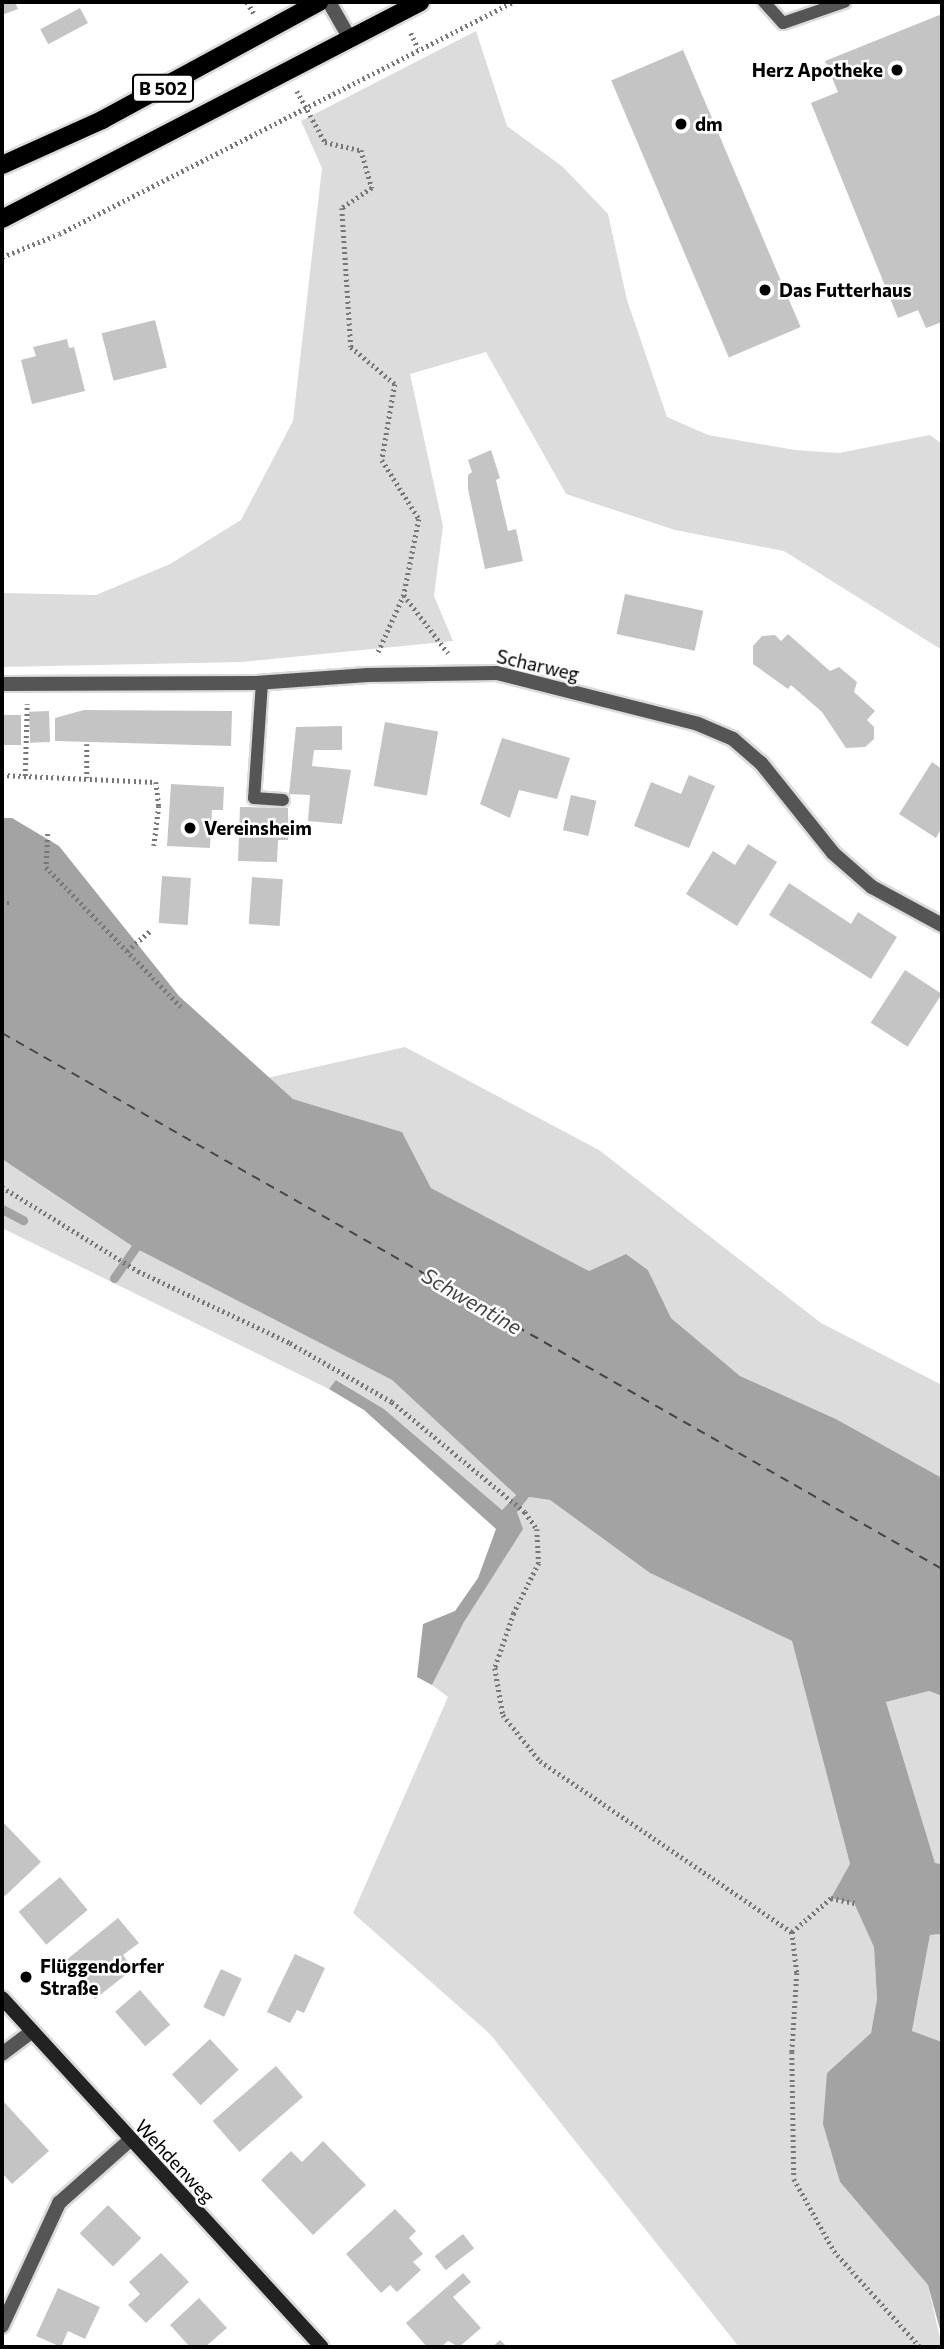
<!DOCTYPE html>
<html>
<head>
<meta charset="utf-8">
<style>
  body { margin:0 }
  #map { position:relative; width:944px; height:2349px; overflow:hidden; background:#fff; font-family:Commissioner,sans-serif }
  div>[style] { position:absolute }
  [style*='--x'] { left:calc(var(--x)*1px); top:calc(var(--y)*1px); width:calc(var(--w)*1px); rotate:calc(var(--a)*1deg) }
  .green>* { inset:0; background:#dcdcdc }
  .water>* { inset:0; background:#a3a3a3 }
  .stream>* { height:9px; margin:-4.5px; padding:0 4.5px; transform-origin:4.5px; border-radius:4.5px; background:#a3a3a3 }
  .ferry>* { height:2px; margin-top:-1px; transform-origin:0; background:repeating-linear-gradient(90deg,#444 0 9px,transparent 0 16px) }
  .building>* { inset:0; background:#c4c4c4; transform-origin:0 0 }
  .path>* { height:4.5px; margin-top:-2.25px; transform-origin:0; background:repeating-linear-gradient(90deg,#777 0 2px,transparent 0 5.5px) }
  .roads { filter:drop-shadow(2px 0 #dbdbdb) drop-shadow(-2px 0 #dbdbdb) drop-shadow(0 2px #dbdbdb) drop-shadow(0 -2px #dbdbdb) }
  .lane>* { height:12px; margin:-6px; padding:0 6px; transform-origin:6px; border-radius:6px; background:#555 }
  .street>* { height:14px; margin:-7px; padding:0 7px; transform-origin:7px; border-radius:7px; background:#555 }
  .secondary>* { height:14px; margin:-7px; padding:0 7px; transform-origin:7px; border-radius:7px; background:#222 }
  .primary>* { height:18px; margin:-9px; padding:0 9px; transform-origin:9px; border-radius:9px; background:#000 }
  .dots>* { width:19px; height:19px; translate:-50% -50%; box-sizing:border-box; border:4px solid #fff; border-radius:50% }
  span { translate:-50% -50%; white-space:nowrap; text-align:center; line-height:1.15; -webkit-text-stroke:5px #fff; paint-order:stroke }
  .shield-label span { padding:2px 5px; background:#fff; border:2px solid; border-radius:5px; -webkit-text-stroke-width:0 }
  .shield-label { font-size:18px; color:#000; font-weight:700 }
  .poi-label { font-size:19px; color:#000; font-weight:700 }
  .right { translate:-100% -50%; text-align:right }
  .left { translate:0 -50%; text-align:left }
  .street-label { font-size:19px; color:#000 }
  .water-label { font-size:21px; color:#444; font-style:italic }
  .frame { position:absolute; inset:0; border:4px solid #000; pointer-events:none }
</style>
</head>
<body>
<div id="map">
  <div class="green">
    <div style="clip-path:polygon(476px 31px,507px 126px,563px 167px,608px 214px,627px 300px,667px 417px,708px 435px,795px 450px,839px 453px,930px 435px,942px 444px,942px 650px,784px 551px,675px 530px,566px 494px,486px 352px,410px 374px,443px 526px,434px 596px,453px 641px,241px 662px,2px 667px,2px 593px,96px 595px,170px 564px,241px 520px,293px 421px,322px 168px,301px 121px)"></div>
    <div style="clip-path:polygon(405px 1047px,599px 1150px,821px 1323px,942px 1385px,942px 1478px,836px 1419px,740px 1376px,671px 1318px,648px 1270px,626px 1254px,589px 1271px,431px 1188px,402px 1132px,293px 1099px,267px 1078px)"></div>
    <div style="clip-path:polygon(2px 1159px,135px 1248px,392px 1380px,516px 1495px,502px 1510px,384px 1409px,337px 1380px,329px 1389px,2px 1228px)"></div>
    <div style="clip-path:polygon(529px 1497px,550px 1500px,650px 1573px,792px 1641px,850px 1864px,854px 1903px,874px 1946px,877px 1999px,871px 2033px,827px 2073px,840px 2182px,928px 2285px,942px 2347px,739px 2347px,490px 2034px,353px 1913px,448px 1697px,432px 1685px,464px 1622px,522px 1529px,517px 1512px)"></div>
    <div style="clip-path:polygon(929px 1691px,942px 1696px,942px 1864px,935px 1863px,886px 1702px)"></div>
    <div style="clip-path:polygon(942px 1934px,942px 2042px,912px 2031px,930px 1935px)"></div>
  </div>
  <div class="water">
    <div style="clip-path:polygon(2px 818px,12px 818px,59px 846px,179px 996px,293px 1099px,402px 1132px,431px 1188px,589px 1271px,626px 1254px,648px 1270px,671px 1318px,740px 1376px,836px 1419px,942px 1478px,942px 1696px,929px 1691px,886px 1702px,935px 1863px,942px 1864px,942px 1934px,930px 1935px,912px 2031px,942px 2042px,942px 2337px,928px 2285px,840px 2182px,823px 2124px,827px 2073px,871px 2033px,877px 1999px,874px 1947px,854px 1903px,831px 1898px,850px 1864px,792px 1641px,650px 1573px,550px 1500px,529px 1497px,517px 1512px,523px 1529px,464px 1622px,432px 1685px,417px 1677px,423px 1624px,455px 1611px,478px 1578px,496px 1529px,364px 1410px,329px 1389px,336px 1380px,384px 1409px,502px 1510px,516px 1495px,392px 1380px,135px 1248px,2px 1159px)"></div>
  </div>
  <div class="stream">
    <div style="--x:2;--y:1209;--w:24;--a:28"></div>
    <div style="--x:114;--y:1278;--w:37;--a:-55"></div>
  </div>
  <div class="ferry">
    <div style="--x:2;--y:1033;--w:1082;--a:29.69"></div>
  </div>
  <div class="building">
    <div style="clip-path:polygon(2px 2px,15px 2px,18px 9px,2px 15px)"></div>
    <div style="left:80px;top:8px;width:17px;height:45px;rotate:62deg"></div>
    <div style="clip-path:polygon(942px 14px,942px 322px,926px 328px,918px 310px,898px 318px,811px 103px,838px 92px,825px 61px)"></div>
    <div style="left:683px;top:50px;width:301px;height:78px;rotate:67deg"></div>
    <div style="left:155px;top:320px;width:49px;height:55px;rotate:76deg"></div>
    <div style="clip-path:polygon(67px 339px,69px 348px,74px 347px,85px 391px,32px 404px,21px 360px,36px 356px,33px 347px)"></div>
    <div style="clip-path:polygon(491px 450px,500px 478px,496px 480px,508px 531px,516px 529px,523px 561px,485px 569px,468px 489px,468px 475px,472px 472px,468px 460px)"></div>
    <div style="left:625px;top:594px;width:80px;height:41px;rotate:12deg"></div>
    <div style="clip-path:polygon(788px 634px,830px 671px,839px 667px,857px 682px,854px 692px,875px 711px,867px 720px,874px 727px,874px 739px,865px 747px,846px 748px,822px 712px,791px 685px,788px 689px,753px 664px,753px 646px,762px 636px,775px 635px,781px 641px)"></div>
    <div style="clip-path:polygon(84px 710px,232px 711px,231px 746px,55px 741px,55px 718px)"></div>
    <div style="left:49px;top:711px;width:31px;height:20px;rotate:88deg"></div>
    <div style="left:2px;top:715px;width:19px;height:30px"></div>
    <div style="left:385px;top:722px;width:54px;height:65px;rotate:10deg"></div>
    <div style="clip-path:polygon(342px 726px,342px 750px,314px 750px,312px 766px,351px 770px,342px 824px,308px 821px,310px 795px,289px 794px,296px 727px)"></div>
    <div style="clip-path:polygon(502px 738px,570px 758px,557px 799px,519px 790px,510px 818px,480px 804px)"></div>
    <div style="clip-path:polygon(932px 762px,942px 769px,942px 827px,936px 838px,899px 814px)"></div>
    <div style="clip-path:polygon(689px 775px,715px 786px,689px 848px,634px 826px,651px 782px,681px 794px)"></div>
    <div style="clip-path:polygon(171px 784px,224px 787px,223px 810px,212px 810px,210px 848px,167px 846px)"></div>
    <div style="left:571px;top:795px;width:26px;height:36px;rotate:13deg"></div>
    <div style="clip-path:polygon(240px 807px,288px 808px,288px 840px,278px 840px,277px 862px,238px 861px)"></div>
    <div style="clip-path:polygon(748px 844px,777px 862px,737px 926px,686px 894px,713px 851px,735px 865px)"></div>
    <div style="left:162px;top:876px;width:29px;height:47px;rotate:4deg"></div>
    <div style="left:252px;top:877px;width:31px;height:47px;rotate:4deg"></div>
    <div style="clip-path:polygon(789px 883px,851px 924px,858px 912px,897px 937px,871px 979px,769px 915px)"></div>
    <div style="left:905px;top:970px;width:44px;height:63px;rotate:33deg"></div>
    <div style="clip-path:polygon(2px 1821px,41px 1862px,5px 1896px,2px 1893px)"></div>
    <div style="left:60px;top:1877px;width:43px;height:54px;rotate:50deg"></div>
    <div style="clip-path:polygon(118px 1918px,139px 1943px,123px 1955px,133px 1969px,95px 1999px,65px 1961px)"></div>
    <div style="clip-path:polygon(295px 1954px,325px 1968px,304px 2013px,297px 2010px,290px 2023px,267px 2012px)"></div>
    <div style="left:221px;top:1969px;width:23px;height:42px;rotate:25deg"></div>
    <div style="left:140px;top:1990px;width:46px;height:33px;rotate:49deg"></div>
    <div style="left:210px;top:2039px;width:42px;height:52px;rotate:47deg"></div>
    <div style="left:276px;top:2066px;width:41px;height:84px;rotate:49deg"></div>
    <div style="clip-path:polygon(4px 2102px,49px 2151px,12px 2184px,2px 2173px)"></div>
    <div style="clip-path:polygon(323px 2141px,366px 2185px,313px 2235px,261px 2180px,291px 2151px,302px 2162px)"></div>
    <div style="left:108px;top:2205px;width:47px;height:40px;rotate:45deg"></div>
    <div style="clip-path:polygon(395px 2209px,416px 2231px,409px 2238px,423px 2254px,413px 2262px,421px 2270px,397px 2292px,390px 2285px,381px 2293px,346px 2254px)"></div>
    <div style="left:463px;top:2234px;width:18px;height:36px;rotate:52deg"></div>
    <div style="clip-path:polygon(161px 2253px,189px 2282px,146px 2323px,128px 2305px,140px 2294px,129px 2282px)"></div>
    <div style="clip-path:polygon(463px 2273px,471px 2282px,453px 2297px,481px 2328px,459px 2347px,448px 2341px,441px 2347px,427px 2347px,406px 2323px)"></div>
    <div style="clip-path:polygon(58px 2288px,100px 2307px,85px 2339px,68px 2331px,61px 2347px,36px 2336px)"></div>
    <div style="clip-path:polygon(199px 2298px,227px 2328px,205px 2347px,190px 2347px,170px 2325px)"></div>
    <div style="clip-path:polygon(500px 2340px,507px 2347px,492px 2347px)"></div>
  </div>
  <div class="path">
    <div style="--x:247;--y:2;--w:13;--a:58"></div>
    <div style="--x:411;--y:33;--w:17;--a:65"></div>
    <div style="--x:297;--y:91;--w:58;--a:61.2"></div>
    <div style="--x:325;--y:142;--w:37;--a:13"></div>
    <div style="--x:361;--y:150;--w:40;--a:74"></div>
    <div style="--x:372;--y:188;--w:36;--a:146"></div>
    <div style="--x:342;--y:208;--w:139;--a:86.3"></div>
    <div style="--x:351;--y:347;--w:57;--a:40.1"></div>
    <div style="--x:395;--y:384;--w:77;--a:99.7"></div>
    <div style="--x:382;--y:460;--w:70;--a:57.9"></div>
    <div style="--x:419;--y:519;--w:77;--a:101.2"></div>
    <div style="--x:404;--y:595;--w:66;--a:114.2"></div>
    <div style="--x:2;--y:257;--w:61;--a:-22"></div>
    <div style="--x:59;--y:234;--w:510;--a:-27.07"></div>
    <div style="--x:404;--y:595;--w:73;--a:52.8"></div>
    <div style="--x:87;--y:744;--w:34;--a:90"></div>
    <div style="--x:2;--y:775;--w:154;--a:2.6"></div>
    <div style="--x:156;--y:782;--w:24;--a:83"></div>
    <div style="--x:159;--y:806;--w:40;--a:97.1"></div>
    <div style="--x:25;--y:776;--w:72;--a:-88.4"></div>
    <div style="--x:48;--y:834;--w:33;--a:93"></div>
    <div style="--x:46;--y:867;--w:194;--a:46"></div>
    <div style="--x:2;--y:903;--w:7;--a:0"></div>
    <div style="--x:127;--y:951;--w:30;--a:-41"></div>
    <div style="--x:2;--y:1187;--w:160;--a:31.7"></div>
    <div style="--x:138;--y:1271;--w:168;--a:25.3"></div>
    <div style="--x:290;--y:1343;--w:118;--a:30"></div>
    <div style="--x:392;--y:1402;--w:173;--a:39.6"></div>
    <div style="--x:525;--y:1512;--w:21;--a:55"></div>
    <div style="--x:537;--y:1529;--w:34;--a:87"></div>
    <div style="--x:539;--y:1563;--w:56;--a:116.6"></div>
    <div style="--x:514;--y:1613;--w:58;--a:109.1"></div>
    <div style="--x:495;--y:1668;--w:48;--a:80.3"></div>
    <div style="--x:503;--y:1715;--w:59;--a:51.2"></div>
    <div style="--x:540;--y:1761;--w:305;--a:34.2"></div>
    <div style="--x:792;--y:1932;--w:41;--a:83"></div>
    <div style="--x:797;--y:1973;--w:79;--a:93.6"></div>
    <div style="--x:792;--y:2052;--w:127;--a:89.1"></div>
    <div style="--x:794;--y:2179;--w:82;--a:60.9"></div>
    <div style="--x:834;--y:2251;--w:129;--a:48.1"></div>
    <div style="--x:792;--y:1932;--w:52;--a:-41.1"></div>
    <div style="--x:831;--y:1898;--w:24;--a:12"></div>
  </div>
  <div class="roads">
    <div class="lane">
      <div style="--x:764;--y:2;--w:28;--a:48"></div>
      <div style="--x:783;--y:23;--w:65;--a:-19"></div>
      <div style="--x:262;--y:682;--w:116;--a:93.9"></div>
      <div style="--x:254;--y:798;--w:29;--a:4"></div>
    </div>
    <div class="street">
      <div style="--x:329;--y:2;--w:40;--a:60.3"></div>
      <div style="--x:2;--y:684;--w:254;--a:-0.2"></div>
      <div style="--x:256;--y:683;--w:112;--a:-4.1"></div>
      <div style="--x:368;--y:675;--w:129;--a:-0.9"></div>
      <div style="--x:497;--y:673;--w:207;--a:14.2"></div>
      <div style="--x:698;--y:724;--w:38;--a:23"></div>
      <div style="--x:733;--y:739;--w:37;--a:41"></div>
      <div style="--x:761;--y:763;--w:115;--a:51.3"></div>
      <div style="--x:833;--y:853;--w:52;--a:41.1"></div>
      <div style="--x:872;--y:887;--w:80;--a:28.5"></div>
      <div style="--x:2;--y:2054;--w:35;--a:-37"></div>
      <div style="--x:2;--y:2326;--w:136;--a:-65.1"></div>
      <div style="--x:59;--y:2203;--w:95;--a:-41.6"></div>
    </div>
    <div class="secondary">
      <div style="--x:2;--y:1998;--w:473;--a:47.5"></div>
    </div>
    <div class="primary">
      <div style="--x:2;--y:165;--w:110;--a:-24.2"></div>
      <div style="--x:102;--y:120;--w:247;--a:-28.5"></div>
      <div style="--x:2;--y:219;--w:471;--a:-27.4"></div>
    </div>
  </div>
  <div class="dots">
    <div style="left:897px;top:70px;background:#000"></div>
    <div style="left:681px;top:124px;background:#000"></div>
    <div style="left:765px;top:290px;background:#000"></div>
    <div style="left:190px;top:828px;background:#000"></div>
    <div style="left:26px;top:1977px;background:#000"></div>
  </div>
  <div class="shield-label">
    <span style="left:163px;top:88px">B 502</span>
  </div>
  <div class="poi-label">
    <span class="right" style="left:883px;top:70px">Herz Apotheke</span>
    <span class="left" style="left:695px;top:124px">dm</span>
    <span class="left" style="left:779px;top:290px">Das Futterhaus</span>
    <span class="left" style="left:204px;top:828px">Vereinsheim</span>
    <span class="left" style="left:40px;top:1977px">Flüggendorfer<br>Straße</span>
  </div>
  <div class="street-label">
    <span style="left:538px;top:665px;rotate:13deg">Scharweg</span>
    <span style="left:175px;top:2161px;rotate:47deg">Wehdenweg</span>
  </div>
  <div class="water-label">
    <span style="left:472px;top:1301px;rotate:30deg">Schwentine</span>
  </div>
  <div class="frame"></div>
</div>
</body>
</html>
